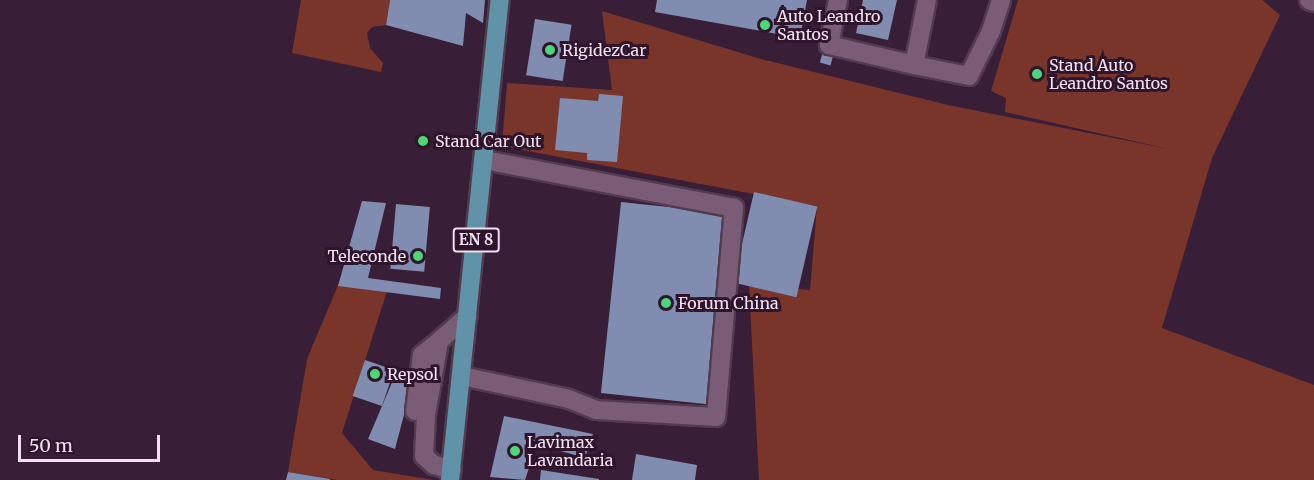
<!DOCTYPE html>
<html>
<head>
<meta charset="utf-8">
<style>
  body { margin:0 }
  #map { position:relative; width:1314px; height:480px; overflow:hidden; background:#381e36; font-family:Merriweather,serif }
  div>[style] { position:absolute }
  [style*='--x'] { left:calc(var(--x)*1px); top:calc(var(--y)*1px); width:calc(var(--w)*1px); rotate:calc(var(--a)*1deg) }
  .green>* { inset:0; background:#7a352b }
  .building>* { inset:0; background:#808cb0; transform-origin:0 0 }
  .roads { filter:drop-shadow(2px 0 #523b50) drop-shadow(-2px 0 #523b50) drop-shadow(0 2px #523b50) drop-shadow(0 -2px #523b50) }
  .minor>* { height:18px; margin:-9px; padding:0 9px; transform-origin:9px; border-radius:9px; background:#7a5c77 }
  .major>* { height:18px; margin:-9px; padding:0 9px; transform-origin:9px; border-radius:9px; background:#6093a8 }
  .dots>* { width:16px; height:16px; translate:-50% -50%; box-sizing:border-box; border:3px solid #2e152c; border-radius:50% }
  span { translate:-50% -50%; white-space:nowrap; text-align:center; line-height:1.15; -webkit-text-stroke:6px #2e152c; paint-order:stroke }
  .shield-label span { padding:2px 4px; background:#2e152c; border:2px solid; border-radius:4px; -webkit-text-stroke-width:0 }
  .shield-label { font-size:15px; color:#f2e0f0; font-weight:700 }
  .poi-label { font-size:16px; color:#f2e0f0 }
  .left { translate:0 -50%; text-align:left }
  .right { translate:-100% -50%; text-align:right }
  .scale { position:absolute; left:18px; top:435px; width:142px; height:27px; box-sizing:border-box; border:3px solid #f2e0f0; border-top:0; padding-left:8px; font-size:18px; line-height:21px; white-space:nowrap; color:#f2e0f0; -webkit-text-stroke:4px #2e152c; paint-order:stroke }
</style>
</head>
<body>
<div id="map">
  <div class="green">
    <div style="clip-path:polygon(301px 0,390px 0,386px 25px,372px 27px,367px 33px,370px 48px,383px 63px,381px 72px,292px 53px)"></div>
    <div style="clip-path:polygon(1018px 0,1262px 0,1280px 15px,1212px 158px,1162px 328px,1314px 385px,1314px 480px,759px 480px,749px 285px,810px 290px,817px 206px,502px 146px,507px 83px,612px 90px,602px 11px,761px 59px,948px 105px,1169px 149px,1005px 112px,1006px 98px,991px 91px)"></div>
    <div style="clip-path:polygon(339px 283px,387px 291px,342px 433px,373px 470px,433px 480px,338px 480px,288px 472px,307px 359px)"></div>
  </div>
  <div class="building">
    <div style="clip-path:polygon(390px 0,485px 0,483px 23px,466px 13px,463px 46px,386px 25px)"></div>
    <div style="clip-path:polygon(657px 0,807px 0,800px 38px,655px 12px)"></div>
    <div style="clip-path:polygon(863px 0,897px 0,888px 40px,856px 33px)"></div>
    <div style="left:535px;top:19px;width:37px;height:57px;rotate:9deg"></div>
    <div style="left:823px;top:51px;width:11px;height:12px;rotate:15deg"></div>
    <div style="clip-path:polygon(599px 94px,623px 96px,617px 162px,587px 160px,587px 153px,555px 150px,560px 98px,598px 101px)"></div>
    <div style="left:754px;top:192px;width:65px;height:93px;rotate:13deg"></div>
    <div style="clip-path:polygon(362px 201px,386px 203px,368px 278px,441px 288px,440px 299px,338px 286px)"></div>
    <div style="left:621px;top:202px;width:107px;height:192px;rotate:6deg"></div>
    <div style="left:396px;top:204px;width:34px;height:65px;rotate:5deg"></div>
    <div style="left:365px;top:360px;width:31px;height:38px;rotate:19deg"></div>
    <div style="clip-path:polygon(396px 373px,430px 387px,426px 415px,406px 407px,395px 449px,368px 439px)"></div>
    <div style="clip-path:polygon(504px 416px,593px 434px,585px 458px,537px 444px,525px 480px,490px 477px)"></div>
    <div style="clip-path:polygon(636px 454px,697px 465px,695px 480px,632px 480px)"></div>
    <div style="clip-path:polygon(541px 470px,599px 479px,599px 480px,540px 480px)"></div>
    <div style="clip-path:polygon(288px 472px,330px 479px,330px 480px,286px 480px)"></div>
  </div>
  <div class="roads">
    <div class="minor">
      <div style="--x:838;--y:0;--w:46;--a:101.3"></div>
      <div style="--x:829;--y:45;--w:87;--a:13.2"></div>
      <div style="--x:927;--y:0;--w:66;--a:101.3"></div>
      <div style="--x:914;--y:65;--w:56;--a:11.3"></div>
      <div style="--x:969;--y:76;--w:50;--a:-63.9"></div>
      <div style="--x:991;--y:31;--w:33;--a:-72"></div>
      <div style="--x:1309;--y:0;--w:5;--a:22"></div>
      <div style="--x:462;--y:376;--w:109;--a:12.1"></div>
      <div style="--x:569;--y:399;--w:29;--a:22"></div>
      <div style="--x:596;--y:410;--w:120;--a:3.3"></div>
      <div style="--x:716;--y:417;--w:210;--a:-85.1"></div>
      <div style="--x:734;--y:208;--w:255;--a:-169.1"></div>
      <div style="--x:415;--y:411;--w:56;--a:-82.9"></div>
      <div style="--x:422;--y:355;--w:22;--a:-39"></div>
      <div style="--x:452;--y:470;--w:19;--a:-164"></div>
      <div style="--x:434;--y:465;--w:13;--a:-138"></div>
      <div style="--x:424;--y:456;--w:41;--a:-87.2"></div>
      <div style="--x:426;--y:415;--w:75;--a:-80"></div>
      <div style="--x:439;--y:341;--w:38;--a:-41"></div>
    </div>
    <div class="major">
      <div style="--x:450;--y:480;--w:483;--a:-84.1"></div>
    </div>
  </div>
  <div class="dots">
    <div style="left:765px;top:25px;background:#4dd676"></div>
    <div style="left:550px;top:50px;background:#4dd676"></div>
    <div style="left:1037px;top:74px;background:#4dd676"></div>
    <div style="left:423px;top:141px;background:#4dd676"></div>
    <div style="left:418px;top:256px;background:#4dd676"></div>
    <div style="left:666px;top:303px;background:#4dd676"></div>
    <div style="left:375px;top:374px;background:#4dd676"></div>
    <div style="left:515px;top:451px;background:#4dd676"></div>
  </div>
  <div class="shield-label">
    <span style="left:476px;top:240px">EN 8</span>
  </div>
  <div class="poi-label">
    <span class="left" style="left:777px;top:25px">Auto Leandro<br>Santos</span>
    <span class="left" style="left:562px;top:50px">RigidezCar</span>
    <span class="left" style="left:1049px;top:74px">Stand Auto<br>Leandro Santos</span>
    <span class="left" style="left:435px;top:141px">Stand Car Out</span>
    <span class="right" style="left:406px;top:256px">Teleconde</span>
    <span class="left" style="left:678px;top:303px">Forum China</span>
    <span class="left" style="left:387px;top:374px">Repsol</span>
    <span class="left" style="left:527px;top:451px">Lavimax<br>Lavandaria</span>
  </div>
  <div class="scale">50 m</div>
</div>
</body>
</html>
